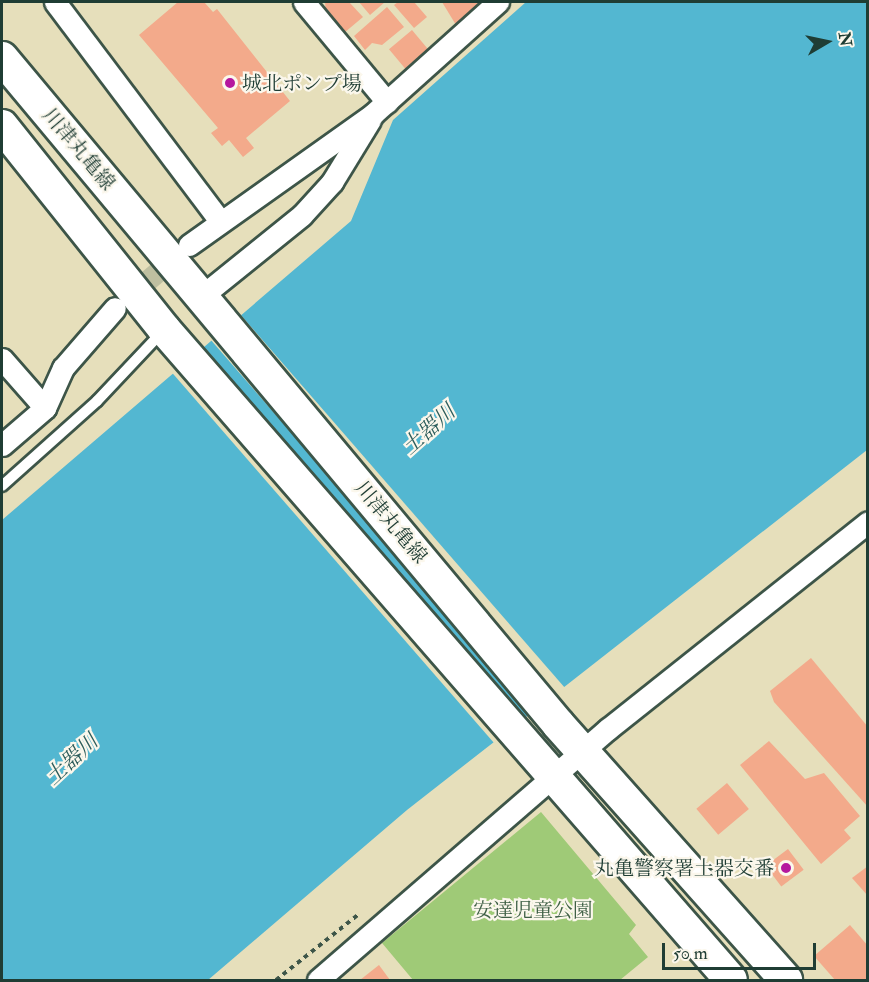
<!DOCTYPE html>
<html>
<head>
<meta charset="utf-8">
<style>
  body { margin:0 }
  #map { position:relative; width:869px; height:982px; overflow:hidden; background:#e6dfbb; font-family:"IM FELL Double Pica","Noto Serif JP",serif }
  div>[style] { position:absolute }
  [style*='--x'] { left:calc(var(--x)*1px); top:calc(var(--y)*1px); width:calc(var(--w)*1px); rotate:calc(var(--a)*1deg) }
  .green>* { inset:0; background:#9fca77 }
  .water>* { inset:0; background:#53b7d1 }
  .pier>* { inset:0; background:#e6dfbb; transform-origin:0 0 }
  .building>* { inset:0; background:#f3aa8b; transform-origin:0 0 }
  .street-tunnel>* { height:21px; margin-top:-10.5px; transform-origin:0; background:repeating-linear-gradient(90deg,#bebfa0 0 21px,transparent 0 31px) }
  .path>* { height:4px; margin-top:-2px; transform-origin:0; background:repeating-linear-gradient(90deg,#3d5548 0 4.5px,transparent 0 9px) }
  .roads { filter:drop-shadow(2px 0 #3d5548) drop-shadow(-2px 0 #3d5548) drop-shadow(0 2px #3d5548) drop-shadow(0 -2px #3d5548) }
  .lane>* { height:10px; margin:-5px; padding:0 5px; transform-origin:5px; border-radius:5px; background:#fff }
  .street>* { height:21px; margin:-10.5px; padding:0 10.5px; transform-origin:10.5px; border-radius:10.5px; background:#fff }
  .secondary>* { height:32px; margin:-16px; padding:0 16px; transform-origin:16px; border-radius:16px; background:#fff }
  .dots>* { width:16px; height:16px; translate:-50% -50%; box-sizing:border-box; border:3px solid #fbf7ec; border-radius:50% }
  span { translate:-50% -50%; white-space:nowrap; text-align:center; line-height:1.15; -webkit-text-stroke:4.5px #fbf7ec; paint-order:stroke }
  .poi-label { font-size:20px; color:#1f3d34 }
  .left { translate:0 -50%; text-align:left }
  .right { translate:-100% -50%; text-align:right }
  .street-label { font-size:20px; color:#1f3d34 }
  .park-label { font-size:20px; color:#3f6045 }
  .water-label { font-size:21px; color:#2c5c5b; font-style:italic }
  .frame { position:absolute; inset:0; border:3px solid #1f3d34; pointer-events:none }
  .north { position:absolute; left:797px; top:12px; width:60px; height:60px; -webkit-text-stroke:4px #fbf7ec; paint-order:stroke; rotate:81deg; font-size:16px; font-weight:700; line-height:24px; text-align:center; color:#1f3d34 }
  .north::after { content:''; display:block; margin:auto; width:21px; height:27px; background:#1f3d34; clip-path:polygon(50% 0,100% 100%,50% 72%,0 100%) }
  .scale { position:absolute; left:662px; top:943px; width:154px; height:27px; box-sizing:border-box; border:3px solid #1f3d34; border-top:0; padding-left:8px; font-size:18px; line-height:21px; white-space:nowrap; color:#1f3d34; -webkit-text-stroke:4px #fbf7ec; paint-order:stroke }
</style>
</head>
<body>
<div id="map">
  <div class="green">
    <div style="clip-path:polygon(541px 812px,636px 925px,629px 934px,648px 957px,620px 980px,413px 980px,382px 943px)"></div>
  </div>
  <div class="water">
    <div style="clip-path:polygon(526px 2px,867px 2px,867px 450px,407px 810px,208px 980px,2px 980px,2px 520px,351px 221px,393px 120px)"></div>
  </div>
  <div class="pier">
    <div style="left:239px;top:313px;width:499px;height:39px;rotate:49deg"></div>
    <div style="left:197px;top:348px;width:497px;height:35px;rotate:49deg"></div>
  </div>
  <div class="building">
    <div style="clip-path:polygon(178px 2px,204px 2px,213px 12px,217px 9px,290px 101px,246px 138px,254px 148px,243px 157px,229px 140px,222px 146px,211px 133px,218px 128px,139px 35px)"></div>
    <div style="clip-path:polygon(325px 2px,349px 2px,363px 17px,344px 33px,326px 12px)"></div>
    <div style="clip-path:polygon(359px 2px,385px 2px,370px 15px)"></div>
    <div style="clip-path:polygon(398px 2px,414px 2px,427px 17px,414px 28px,394px 5px)"></div>
    <div style="clip-path:polygon(442px 2px,485px 2px,456px 25px)"></div>
    <div style="clip-path:polygon(387px 7px,404px 27px,382px 45px,372px 43px,365px 50px,354px 36px)"></div>
    <div style="left:412px;top:30px;width:25px;height:30px;rotate:50deg"></div>
    <div style="clip-path:polygon(811px 658px,868px 727px,868px 807px,774px 702px,770px 691px)"></div>
    <div style="clip-path:polygon(769px 741px,805px 779px,824px 773px,860px 816px,844px 830px,851px 838px,821px 864px,740px 765px)"></div>
    <div style="left:727px;top:783px;width:34px;height:40px;rotate:50deg"></div>
    <div style="left:788px;top:849px;width:26px;height:28px;rotate:53deg"></div>
    <div style="clip-path:polygon(868px 866px,868px 896px,852px 878px)"></div>
    <div style="clip-path:polygon(850px 925px,868px 946px,868px 980px,835px 980px,814px 956px)"></div>
    <div style="clip-path:polygon(379px 965px,390px 980px,360px 980px)"></div>
  </div>
  <div class="street-tunnel">
    <div style="--x:125;--y:300;--w:74;--a:-40.6"></div>
  </div>
  <div class="path">
    <div style="--x:276;--y:980;--w:106;--a:-38.5"></div>
  </div>
  <div class="roads">
    <div class="lane">
      <div style="--x:2;--y:486;--w:127;--a:-41.8"></div>
      <div style="--x:97;--y:401;--w:95;--a:-46.7"></div>
    </div>
    <div class="street">
      <div style="--x:55;--y:2;--w:273;--a:53"></div>
      <div style="--x:304;--y:2;--w:130;--a:50.3"></div>
      <div style="--x:189;--y:245;--w:226;--a:-35.4"></div>
      <div style="--x:373;--y:114;--w:168;--a:-41.9"></div>
      <div style="--x:203;--y:295;--w:127;--a:-38.9"></div>
      <div style="--x:302;--y:215;--w:45;--a:-47.7"></div>
      <div style="--x:332;--y:182;--w:73;--a:-58.5"></div>
      <div style="--x:2;--y:359;--w:65;--a:48.7"></div>
      <div style="--x:2;--y:445;--w:57;--a:-40.7"></div>
      <div style="--x:45;--y:408;--w:44;--a:-65.8"></div>
      <div style="--x:63;--y:368;--w:79;--a:-49.1"></div>
      <div style="--x:318;--y:980;--w:384;--a:-40.9"></div>
      <div style="--x:608;--y:729;--w:332;--a:-38.5"></div>
    </div>
    <div class="secondary">
      <div style="--x:2;--y:58;--w:868;--a:50.14"></div>
      <div style="--x:558;--y:724;--w:343;--a:48.3"></div>
      <div style="--x:2;--y:126;--w:260;--a:51.4"></div>
      <div style="--x:164;--y:329;--w:863;--a:48.95"></div>
    </div>
  </div>
  <div class="dots">
    <div style="left:230px;top:83px;background:#b5179e"></div>
    <div style="left:786px;top:868px;background:#b5179e"></div>
  </div>
  <div class="poi-label">
    <span class="left" style="left:242px;top:83px">城北ポンプ場</span>
    <span class="right" style="left:774px;top:868px">丸亀警察署土器交番</span>
  </div>
  <div class="street-label">
    <span style="left:79px;top:149px;rotate:50deg">川津丸亀線</span>
    <span style="left:391px;top:522px;rotate:50deg">川津丸亀線</span>
  </div>
  <div class="park-label">
    <span style="left:533px;top:910px">安達児童公園</span>
  </div>
  <div class="water-label">
    <span style="left:429px;top:430px;rotate:-42deg">土器川</span>
    <span style="left:72px;top:760px;rotate:-43deg">土器川</span>
  </div>
  <div class="frame"></div>
  <div class="north">N</div>
  <div class="scale">50 m</div>
</div>
</body>
</html>
